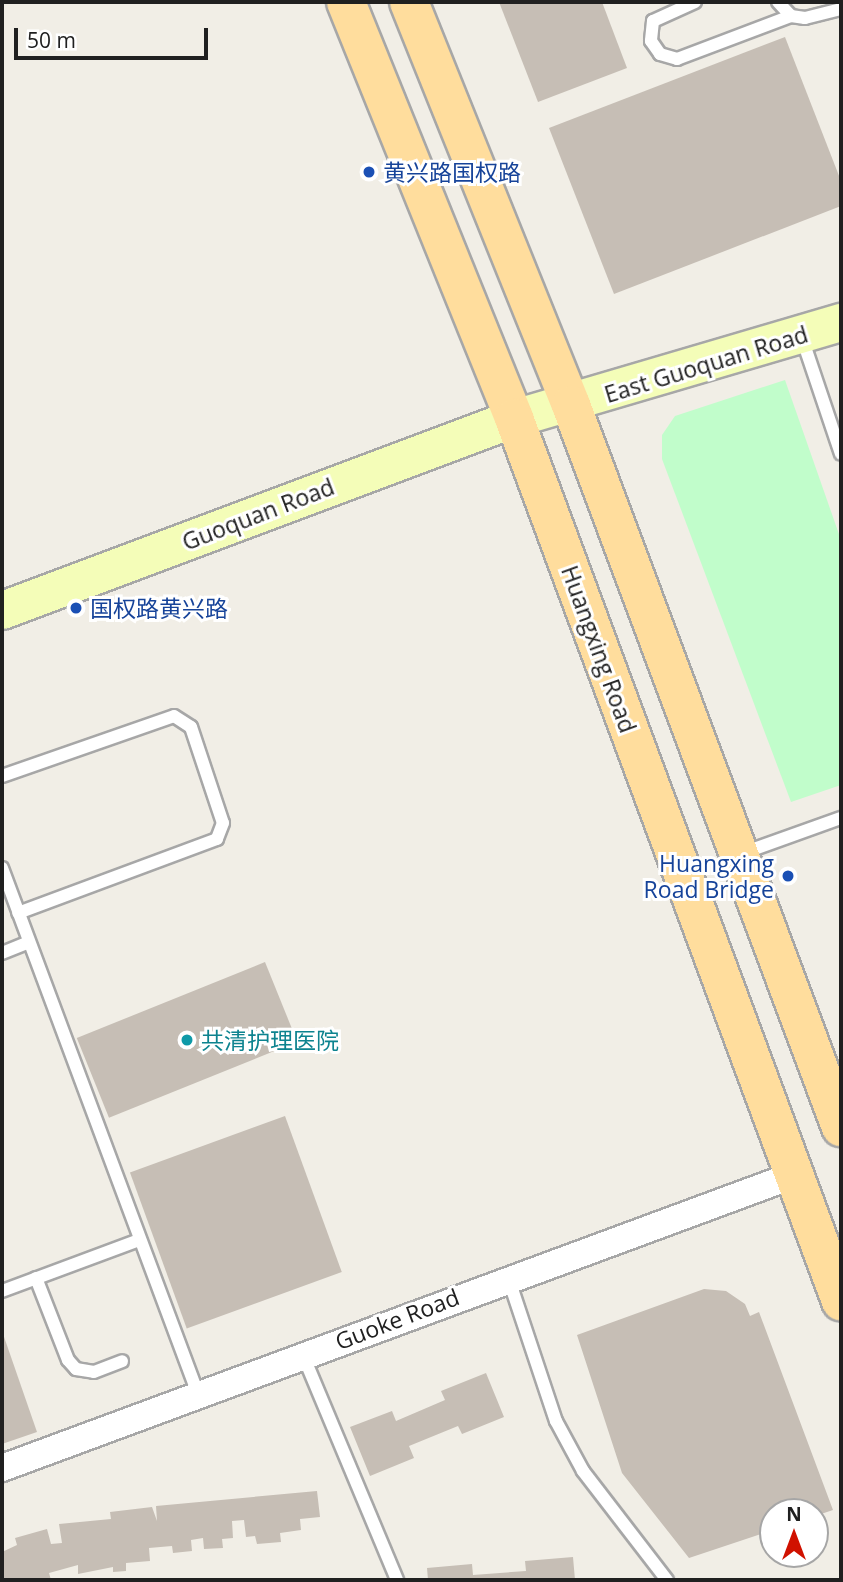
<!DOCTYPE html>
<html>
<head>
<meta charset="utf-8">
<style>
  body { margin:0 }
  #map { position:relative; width:843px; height:1582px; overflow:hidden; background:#f1eee6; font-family:"Open Sans","Noto Sans SC",sans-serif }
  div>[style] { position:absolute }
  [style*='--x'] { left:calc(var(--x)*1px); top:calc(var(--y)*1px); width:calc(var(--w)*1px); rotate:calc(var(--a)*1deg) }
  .park>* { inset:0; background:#c1fdcb }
  .building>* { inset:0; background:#c6beb5; transform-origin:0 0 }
  .roads { filter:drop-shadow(2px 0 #a7a7a7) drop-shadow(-2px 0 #a7a7a7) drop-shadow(0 2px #a7a7a7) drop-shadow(0 -2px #a7a7a7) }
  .lane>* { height:12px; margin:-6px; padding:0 6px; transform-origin:6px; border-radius:6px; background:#fff }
  .street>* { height:26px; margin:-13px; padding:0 13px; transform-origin:13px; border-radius:13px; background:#fff }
  .secondary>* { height:37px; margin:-18.5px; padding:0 18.5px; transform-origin:18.5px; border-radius:18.5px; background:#f4fdb8 }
  .primary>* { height:38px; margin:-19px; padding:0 19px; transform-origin:19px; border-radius:19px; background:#ffdd9d }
  .dots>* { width:19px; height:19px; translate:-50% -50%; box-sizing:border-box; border:4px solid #fff; border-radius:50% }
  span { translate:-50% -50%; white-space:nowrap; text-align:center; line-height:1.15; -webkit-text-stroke:6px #fff; paint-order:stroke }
  .transit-label { font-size:23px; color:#164399 }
  .left { translate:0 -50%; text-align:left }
  .right { translate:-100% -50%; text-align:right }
  .street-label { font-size:23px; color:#202020 }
  .culture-label { font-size:23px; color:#0d838f }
  .frame { position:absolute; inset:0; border:4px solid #202020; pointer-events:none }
  .north { position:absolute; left:759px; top:1498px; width:70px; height:70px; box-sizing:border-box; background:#fff; border:2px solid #a6a6a6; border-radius:50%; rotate:0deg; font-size:19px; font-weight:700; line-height:28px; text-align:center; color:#202020 }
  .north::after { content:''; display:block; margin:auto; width:24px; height:32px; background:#d01100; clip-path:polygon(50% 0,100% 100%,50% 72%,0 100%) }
  .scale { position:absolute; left:14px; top:28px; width:194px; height:32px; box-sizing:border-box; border:4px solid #202020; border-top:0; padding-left:9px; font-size:21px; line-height:24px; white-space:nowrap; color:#202020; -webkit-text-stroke:5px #fff; paint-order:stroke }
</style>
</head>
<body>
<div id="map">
  <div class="park">
    <div style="clip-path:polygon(785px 380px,841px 540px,841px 785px,791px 802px,662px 459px,662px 435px,675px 416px)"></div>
  </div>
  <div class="building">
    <div style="clip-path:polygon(499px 2px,602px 2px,627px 68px,538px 102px)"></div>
    <div style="clip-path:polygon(785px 37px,841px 181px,841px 206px,614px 294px,549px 128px)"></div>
    <div style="left:265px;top:962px;width:86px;height:203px;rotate:68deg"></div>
    <div style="left:285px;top:1116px;width:166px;height:165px;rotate:70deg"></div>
    <div style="clip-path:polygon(704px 1289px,726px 1291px,745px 1304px,750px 1316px,759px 1312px,833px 1510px,815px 1516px,815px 1512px,773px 1512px,773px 1530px,689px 1558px,622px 1473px,577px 1335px)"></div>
    <div style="clip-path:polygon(2px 1331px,37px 1432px,2px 1444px)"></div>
    <div style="clip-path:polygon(486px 1373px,504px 1417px,462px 1434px,458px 1426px,409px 1446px,414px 1458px,370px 1476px,350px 1427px,392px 1411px,396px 1421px,445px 1400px,441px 1391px)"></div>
    <div style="clip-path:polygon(317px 1491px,320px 1517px,300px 1519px,301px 1530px,280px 1533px,281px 1542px,257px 1544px,255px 1536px,246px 1537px,244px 1520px,232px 1521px,233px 1538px,222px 1539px,223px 1548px,204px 1549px,203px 1538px,191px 1540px,192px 1551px,173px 1553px,172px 1546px,149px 1548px,150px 1561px,126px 1563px,126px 1571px,113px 1572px,113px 1567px,78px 1574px,78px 1565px,49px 1573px,51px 1580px,2px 1580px,2px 1552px,17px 1545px,15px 1538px,47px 1529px,51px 1544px,62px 1543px,59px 1524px,111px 1519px,110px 1512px,152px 1507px,157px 1521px,156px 1506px)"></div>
    <div style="clip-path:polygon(573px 1557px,575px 1580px,428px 1580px,427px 1568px,472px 1564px,473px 1575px,526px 1571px,525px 1561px)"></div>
  </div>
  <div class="roads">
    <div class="lane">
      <div style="--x:695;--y:2;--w:46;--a:155.7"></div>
      <div style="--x:653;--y:21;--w:20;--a:96"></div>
      <div style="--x:651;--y:41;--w:16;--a:55"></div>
      <div style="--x:660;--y:54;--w:18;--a:16"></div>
      <div style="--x:677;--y:59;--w:122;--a:-20.7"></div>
      <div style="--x:778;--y:2;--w:19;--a:47"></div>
      <div style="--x:791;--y:16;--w:14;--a:8"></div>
      <div style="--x:805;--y:18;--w:37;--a:-14"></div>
      <div style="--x:802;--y:338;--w:122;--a:71.4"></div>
      <div style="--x:2;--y:776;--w:182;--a:-19.2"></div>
      <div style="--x:174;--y:716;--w:20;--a:33"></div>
      <div style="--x:191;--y:727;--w:101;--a:71.6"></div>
      <div style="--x:223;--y:823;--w:17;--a:111"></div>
      <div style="--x:217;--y:839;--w:212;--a:159.6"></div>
      <div style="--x:743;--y:853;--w:104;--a:-19.7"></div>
      <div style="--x:2;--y:868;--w:561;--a:69.56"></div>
      <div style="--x:2;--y:953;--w:29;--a:-22"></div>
      <div style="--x:508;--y:1277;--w:152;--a:71.6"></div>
      <div style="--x:556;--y:1421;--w:57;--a:61.6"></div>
      <div style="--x:583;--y:1471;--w:138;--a:52.4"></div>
      <div style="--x:36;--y:1278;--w:88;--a:68.7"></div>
      <div style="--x:68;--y:1360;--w:12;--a:48"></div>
      <div style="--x:76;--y:1369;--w:18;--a:9"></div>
      <div style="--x:94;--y:1372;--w:30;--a:-21"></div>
      <div style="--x:2;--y:1291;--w:146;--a:-20.4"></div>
      <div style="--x:303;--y:1355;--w:244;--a:67.3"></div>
    </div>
    <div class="street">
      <div style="--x:2;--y:1468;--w:844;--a:-20.3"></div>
    </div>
    <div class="secondary">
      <div style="--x:2;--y:610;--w:547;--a:-20.56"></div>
      <div style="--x:514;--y:418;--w:341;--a:-16.4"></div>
    </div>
    <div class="primary">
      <div style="--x:346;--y:2;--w:449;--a:68"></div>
      <div style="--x:514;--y:418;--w:942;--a:69.68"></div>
      <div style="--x:409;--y:2;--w:434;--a:68.1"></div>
      <div style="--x:571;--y:405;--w:771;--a:69.5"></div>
    </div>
  </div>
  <div class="dots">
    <div style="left:369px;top:172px;background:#1a4fb4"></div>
    <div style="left:76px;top:608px;background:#1a4fb4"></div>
    <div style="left:788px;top:876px;background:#1a4fb4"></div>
    <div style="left:187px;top:1040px;background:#0f9aa8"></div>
  </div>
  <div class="transit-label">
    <span class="left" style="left:383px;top:172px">黄兴路国权路</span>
    <span class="left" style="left:90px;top:608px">国权路黄兴路</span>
    <span class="right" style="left:774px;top:876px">Huangxing<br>Road Bridge</span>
  </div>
  <div class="street-label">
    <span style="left:706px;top:364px;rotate:-17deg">East Guoquan Road</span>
    <span style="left:258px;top:514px;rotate:-21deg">Guoquan Road</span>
    <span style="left:599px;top:649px;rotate:70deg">Huangxing Road</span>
    <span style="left:397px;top:1319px;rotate:-21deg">Guoke Road</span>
  </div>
  <div class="culture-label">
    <span class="left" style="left:201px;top:1040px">共清护理医院</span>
  </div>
  <div class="frame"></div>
  <div class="north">N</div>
  <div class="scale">50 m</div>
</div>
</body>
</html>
